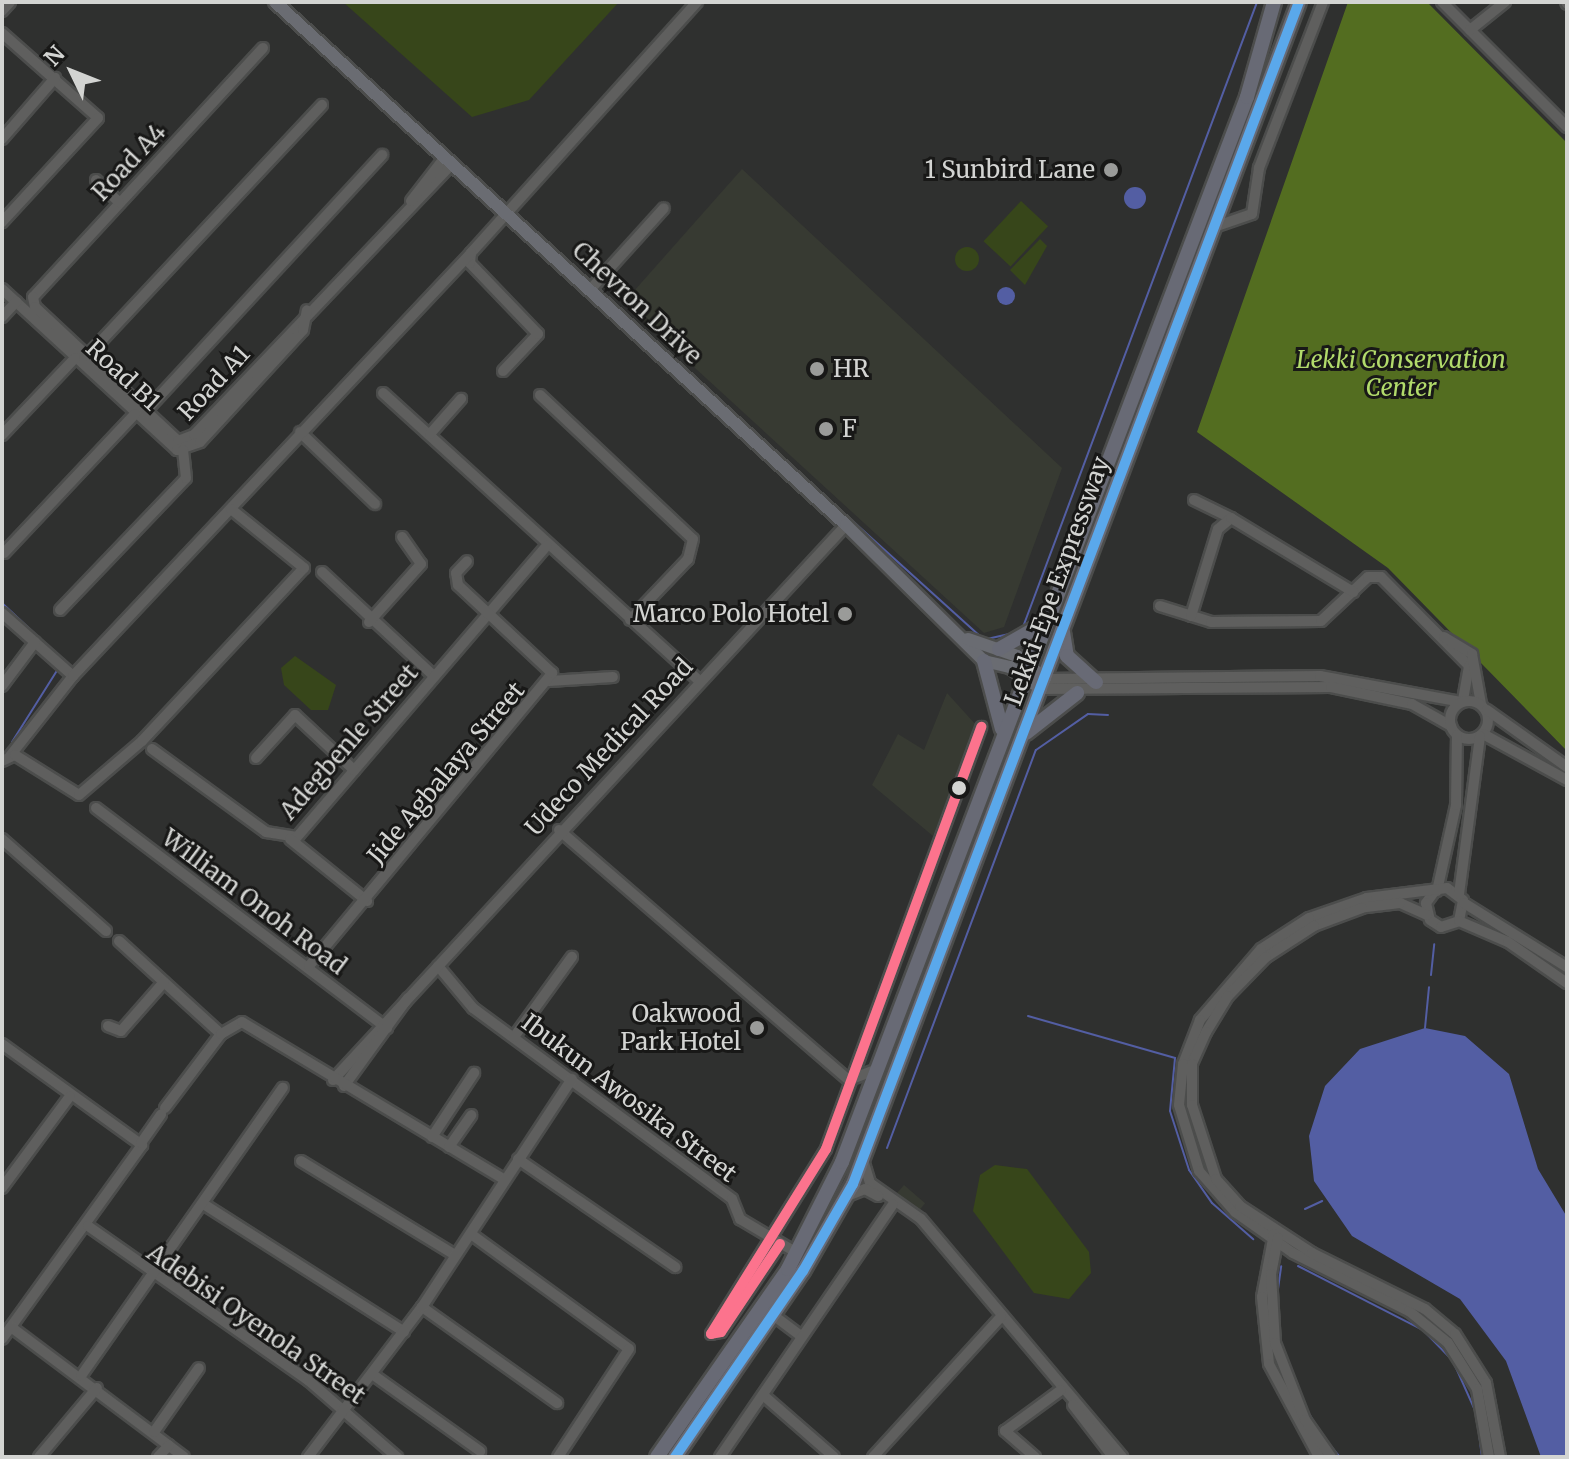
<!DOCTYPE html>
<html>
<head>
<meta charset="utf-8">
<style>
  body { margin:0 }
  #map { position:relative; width:1569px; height:1459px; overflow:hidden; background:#2f302f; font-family:Merriweather,serif }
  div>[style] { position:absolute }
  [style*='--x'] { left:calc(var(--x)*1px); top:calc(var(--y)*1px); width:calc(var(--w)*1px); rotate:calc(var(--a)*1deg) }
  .built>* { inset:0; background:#373a32; transform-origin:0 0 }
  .green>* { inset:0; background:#37461a; transform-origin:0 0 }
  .round { border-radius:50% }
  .forest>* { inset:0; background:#536d20 }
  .water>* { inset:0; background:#535ea3 }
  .stream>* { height:2px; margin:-1px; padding:0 1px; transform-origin:1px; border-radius:1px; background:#535ea3 }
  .roads { filter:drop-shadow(2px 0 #4c4d4c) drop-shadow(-2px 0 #4c4d4c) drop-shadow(0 2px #4c4d4c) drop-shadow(0 -2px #4c4d4c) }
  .minor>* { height:10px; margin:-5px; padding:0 5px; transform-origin:5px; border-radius:5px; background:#5f5f5e }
  .minor>.ring { margin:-5px; padding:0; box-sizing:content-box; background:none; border:10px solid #5f5f5e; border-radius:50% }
  .major>* { height:12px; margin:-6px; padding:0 6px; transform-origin:6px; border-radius:6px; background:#6a6c72 }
  .highway>* { height:14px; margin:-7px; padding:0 7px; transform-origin:7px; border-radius:7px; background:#686a75 }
  .bus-1>* { height:10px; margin:-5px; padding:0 5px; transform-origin:5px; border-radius:5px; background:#5aa8eb }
  .bus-2>* { height:10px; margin:-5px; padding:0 5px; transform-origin:5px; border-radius:5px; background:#fc738d }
  .dots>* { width:22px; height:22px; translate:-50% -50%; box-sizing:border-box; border:4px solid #181817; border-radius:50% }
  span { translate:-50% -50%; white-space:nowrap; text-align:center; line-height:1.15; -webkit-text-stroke:6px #181817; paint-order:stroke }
  .street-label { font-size:24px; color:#d3d4d2 }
  .poi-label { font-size:24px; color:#d3d4d2 }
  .right { translate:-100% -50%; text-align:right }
  .left { translate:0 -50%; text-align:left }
  .park-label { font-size:24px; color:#b2db6b; font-style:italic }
  .frame { position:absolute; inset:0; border:4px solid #d3d4d2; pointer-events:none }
  .north { position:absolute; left:32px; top:32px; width:80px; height:80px; -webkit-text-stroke:6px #181817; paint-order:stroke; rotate:313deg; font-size:22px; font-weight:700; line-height:32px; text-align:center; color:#d3d4d2 }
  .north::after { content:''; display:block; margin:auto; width:28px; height:36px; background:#d3d4d2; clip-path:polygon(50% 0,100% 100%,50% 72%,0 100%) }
</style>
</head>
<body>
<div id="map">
  <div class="built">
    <div style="clip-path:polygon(742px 169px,1062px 468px,1004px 627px,984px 633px,635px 313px,634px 291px)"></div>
    <div style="clip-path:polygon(947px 693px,976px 725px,933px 836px,872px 785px,898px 734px,924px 750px)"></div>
    <div style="left:904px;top:1185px;width:28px;height:13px;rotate:41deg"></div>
  </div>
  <div class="green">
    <div style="clip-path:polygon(343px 2px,619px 2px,529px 100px,472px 117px)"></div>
    <div style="left:1021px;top:201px;width:37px;height:55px;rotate:43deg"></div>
    <div style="clip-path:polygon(1040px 239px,1047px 246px,1025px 285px,1010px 270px)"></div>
    <div class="round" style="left:955px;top:247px;width:24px;height:24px"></div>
    <div style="clip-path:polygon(295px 656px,336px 685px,328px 710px,311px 710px,284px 685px,281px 668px)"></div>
    <div style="clip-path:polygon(995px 1165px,1027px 1169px,1089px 1252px,1091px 1273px,1069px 1299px,1034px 1293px,973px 1211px,980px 1175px)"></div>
  </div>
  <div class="forest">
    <div style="clip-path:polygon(1348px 2px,1427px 2px,1567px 143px,1567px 751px,1388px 568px,1197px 432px)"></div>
  </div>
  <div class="water">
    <div class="round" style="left:1124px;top:187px;width:22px;height:22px"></div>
    <div class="round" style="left:997px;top:287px;width:18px;height:18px"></div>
    <div style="clip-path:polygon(1425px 1028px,1465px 1036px,1509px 1074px,1538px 1169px,1567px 1217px,1567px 1457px,1541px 1457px,1506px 1361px,1460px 1299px,1352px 1236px,1314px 1181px,1309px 1136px,1325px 1086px,1360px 1049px)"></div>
  </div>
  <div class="stream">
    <div style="--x:826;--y:497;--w:210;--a:42.1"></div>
    <div style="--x:2;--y:603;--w:83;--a:43.1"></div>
    <div style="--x:1023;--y:627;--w:667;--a:-69.47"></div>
    <div style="--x:987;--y:639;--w:26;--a:-13"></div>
    <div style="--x:12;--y:742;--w:86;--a:-57.8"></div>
    <div style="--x:1431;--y:975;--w:31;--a:-84"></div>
    <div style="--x:1028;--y:1016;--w:153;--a:15.9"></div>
    <div style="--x:1175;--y:1058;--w:53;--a:95.4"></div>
    <div style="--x:1170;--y:1111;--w:62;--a:72.1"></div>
    <div style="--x:1189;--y:1170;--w:40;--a:55.1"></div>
    <div style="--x:1212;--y:1203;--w:55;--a:41.3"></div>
    <div style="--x:1425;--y:1028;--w:41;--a:-84.4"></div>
    <div style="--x:887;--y:1148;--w:425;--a:-69.5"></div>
    <div style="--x:1036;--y:750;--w:63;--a:-34.7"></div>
    <div style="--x:1088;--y:714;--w:20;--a:3"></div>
    <div style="--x:1305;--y:1209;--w:19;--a:-25"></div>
    <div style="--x:1298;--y:1266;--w:140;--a:27.1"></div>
    <div style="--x:1423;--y:1330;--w:43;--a:45.9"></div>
    <div style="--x:1453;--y:1361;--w:59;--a:66"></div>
    <div style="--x:1277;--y:1296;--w:30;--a:-82"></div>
    <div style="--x:1308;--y:1412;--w:24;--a:60"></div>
    <div style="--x:1478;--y:1425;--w:32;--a:83"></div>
    <div style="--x:1329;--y:1444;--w:17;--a:50"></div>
  </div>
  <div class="roads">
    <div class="minor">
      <div style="--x:1442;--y:2;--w:177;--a:45"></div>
      <div style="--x:1566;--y:2;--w:2;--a:63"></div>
      <div style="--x:2;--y:11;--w:12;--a:-48"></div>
      <div style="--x:1470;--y:30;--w:45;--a:-38.7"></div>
      <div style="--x:2;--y:33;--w:128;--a:41.5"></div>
      <div style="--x:98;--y:118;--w:142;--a:132.7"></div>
      <div style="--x:263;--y:48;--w:339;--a:132.7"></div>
      <div style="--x:33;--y:297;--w:10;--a:79"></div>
      <div style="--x:35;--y:307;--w:196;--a:43.1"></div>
      <div style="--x:178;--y:441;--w:17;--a:-21"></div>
      <div style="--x:194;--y:435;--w:374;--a:-46.4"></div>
      <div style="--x:2;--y:139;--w:81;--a:-49"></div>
      <div style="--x:96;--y:180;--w:32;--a:44"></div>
      <div style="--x:411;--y:201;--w:56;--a:-52.3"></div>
      <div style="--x:1214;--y:227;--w:40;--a:-18.9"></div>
      <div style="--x:1252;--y:214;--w:47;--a:-81.3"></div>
      <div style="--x:1259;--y:168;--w:178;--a:-68.9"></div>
      <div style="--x:2;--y:289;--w:238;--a:42.6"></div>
      <div style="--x:177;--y:450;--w:24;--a:-19"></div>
      <div style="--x:200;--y:442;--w:152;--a:-47.4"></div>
      <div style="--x:303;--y:330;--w:20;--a:-79"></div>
      <div style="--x:590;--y:290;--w:110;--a:-47.9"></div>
      <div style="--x:2;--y:317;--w:21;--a:-47"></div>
      <div style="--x:87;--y:356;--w:344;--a:-46.9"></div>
      <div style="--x:503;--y:371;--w:51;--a:-46.6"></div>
      <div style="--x:538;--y:334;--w:98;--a:-133.8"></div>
      <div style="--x:470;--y:263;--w:10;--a:-84"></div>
      <div style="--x:471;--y:253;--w:338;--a:-48"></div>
      <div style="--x:383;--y:393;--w:426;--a:42.3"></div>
      <div style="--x:540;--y:395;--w:210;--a:43.3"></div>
      <div style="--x:693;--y:539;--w:21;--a:104"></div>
      <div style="--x:688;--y:559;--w:84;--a:133.6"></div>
      <div style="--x:145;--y:412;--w:350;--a:-47.3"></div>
      <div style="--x:300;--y:432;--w:104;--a:43.8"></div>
      <div style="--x:430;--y:434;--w:47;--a:-48.5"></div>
      <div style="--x:2;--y:435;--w:106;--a:-46.5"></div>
      <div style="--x:1194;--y:500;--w:41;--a:25.9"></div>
      <div style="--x:4;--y:553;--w:191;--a:-46.7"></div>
      <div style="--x:322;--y:572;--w:151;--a:42.9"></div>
      <div style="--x:1160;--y:606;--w:53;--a:17.4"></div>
      <div style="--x:1211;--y:622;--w:110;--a:-0.5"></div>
      <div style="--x:1321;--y:621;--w:64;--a:-43.1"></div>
      <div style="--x:1368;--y:577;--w:13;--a:0"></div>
      <div style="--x:1381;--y:577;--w:125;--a:45.3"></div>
      <div style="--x:1469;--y:666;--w:36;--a:100"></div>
      <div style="--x:60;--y:610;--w:182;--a:-46.3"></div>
      <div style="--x:186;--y:478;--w:28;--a:-96"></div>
      <div style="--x:2;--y:613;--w:95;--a:41.6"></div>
      <div style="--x:1191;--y:616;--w:91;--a:-72.8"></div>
      <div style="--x:1218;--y:529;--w:17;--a:-40"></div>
      <div style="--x:1231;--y:518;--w:143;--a:31.2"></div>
      <div style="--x:369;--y:622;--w:78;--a:-48.1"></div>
      <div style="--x:421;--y:564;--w:33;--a:-125"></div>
      <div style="--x:1444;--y:637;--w:33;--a:31"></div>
      <div style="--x:1472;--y:654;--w:51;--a:79.8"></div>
      <div style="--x:1045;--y:679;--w:275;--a:-0.6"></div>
      <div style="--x:1320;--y:676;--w:143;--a:10.4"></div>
      <div style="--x:549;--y:681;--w:64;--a:-3.6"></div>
      <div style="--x:2;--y:686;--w:55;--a:-53.1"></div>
      <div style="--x:1041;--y:689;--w:290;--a:-0.4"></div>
      <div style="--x:1331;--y:687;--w:83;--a:11.9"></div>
      <div style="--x:1412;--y:704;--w:45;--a:29.4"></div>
      <div class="ring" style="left:1450px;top:701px;width:28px;height:28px"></div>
      <div style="--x:1487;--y:710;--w:98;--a:35.5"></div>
      <div style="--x:1483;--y:734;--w:96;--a:28.7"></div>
      <div style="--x:152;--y:749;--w:141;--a:36.1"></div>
      <div style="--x:266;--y:832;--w:31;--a:9"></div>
      <div style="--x:297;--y:837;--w:384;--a:-49.4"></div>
      <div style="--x:10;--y:756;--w:102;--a:-51.8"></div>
      <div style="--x:73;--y:676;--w:581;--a:-46.74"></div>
      <div style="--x:256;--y:758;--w:58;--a:-47.8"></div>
      <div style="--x:295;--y:715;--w:81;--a:43"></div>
      <div style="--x:2;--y:761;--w:14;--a:-25"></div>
      <div style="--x:15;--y:755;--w:75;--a:32"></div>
      <div style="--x:79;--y:795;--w:83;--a:-40.6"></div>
      <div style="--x:142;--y:741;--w:237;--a:-46.9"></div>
      <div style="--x:304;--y:568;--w:94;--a:-141.1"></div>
      <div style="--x:96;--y:808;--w:365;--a:37.1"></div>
      <div style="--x:559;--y:830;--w:383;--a:40.8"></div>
      <div style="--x:849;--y:1080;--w:28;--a:-21"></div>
      <div style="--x:2;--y:839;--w:139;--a:41.5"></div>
      <div style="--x:290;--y:839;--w:99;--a:38.8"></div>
      <div style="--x:1437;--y:891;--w:88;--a:-77.5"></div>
      <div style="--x:1456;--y:805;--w:70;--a:-89.2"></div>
      <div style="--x:1434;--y:892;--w:14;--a:126"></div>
      <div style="--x:1426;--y:903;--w:17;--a:77"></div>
      <div style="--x:1430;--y:920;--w:13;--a:32"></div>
      <div style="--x:1441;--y:927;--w:19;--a:-18"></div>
      <div style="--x:1459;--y:921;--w:21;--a:-79"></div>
      <div style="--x:1463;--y:900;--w:20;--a:-143"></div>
      <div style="--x:1447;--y:888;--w:81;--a:172.9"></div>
      <div style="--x:1367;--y:898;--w:61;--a:161"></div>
      <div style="--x:1309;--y:918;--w:57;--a:147.1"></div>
      <div style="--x:1261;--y:949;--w:94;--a:130.7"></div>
      <div style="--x:1200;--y:1020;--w:47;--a:111.1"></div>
      <div style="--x:1183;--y:1064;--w:41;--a:95.6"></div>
      <div style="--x:1179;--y:1105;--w:69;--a:73.1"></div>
      <div style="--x:1199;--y:1171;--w:55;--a:48.7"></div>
      <div style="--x:1235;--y:1212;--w:71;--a:35.3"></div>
      <div style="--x:1293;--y:1253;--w:130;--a:26.6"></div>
      <div style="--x:1409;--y:1311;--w:50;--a:39.4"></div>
      <div style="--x:1448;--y:1343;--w:54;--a:57.8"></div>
      <div style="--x:1477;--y:1389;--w:69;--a:80"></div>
      <div style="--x:1459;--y:894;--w:159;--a:-82.4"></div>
      <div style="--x:1464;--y:903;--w:121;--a:31.9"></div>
      <div style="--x:1427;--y:915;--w:30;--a:-156"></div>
      <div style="--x:1400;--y:903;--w:38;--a:173"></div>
      <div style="--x:1362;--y:908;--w:51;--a:159.4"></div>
      <div style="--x:1314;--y:926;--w:57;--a:147.1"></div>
      <div style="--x:1266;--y:957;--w:54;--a:134.3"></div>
      <div style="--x:1228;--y:996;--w:42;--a:121.4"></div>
      <div style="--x:1206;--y:1032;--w:35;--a:114"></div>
      <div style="--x:1192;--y:1064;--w:41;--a:90"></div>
      <div style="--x:1192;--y:1105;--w:78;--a:72"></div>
      <div style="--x:1216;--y:1179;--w:36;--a:48"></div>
      <div style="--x:1240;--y:1206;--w:86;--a:33.1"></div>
      <div style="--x:1312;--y:1253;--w:126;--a:26.4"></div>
      <div style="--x:1425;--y:1309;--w:39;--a:40"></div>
      <div style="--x:1455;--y:1334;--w:58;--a:57.7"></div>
      <div style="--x:1486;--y:1383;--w:75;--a:79.3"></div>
      <div style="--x:1459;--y:921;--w:53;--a:23.2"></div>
      <div style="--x:1508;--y:942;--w:72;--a:34.8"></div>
      <div style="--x:119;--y:941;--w:138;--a:42.4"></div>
      <div style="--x:309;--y:966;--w:381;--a:-50.3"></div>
      <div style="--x:552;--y:673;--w:129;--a:-136.9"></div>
      <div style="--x:458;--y:585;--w:12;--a:-99"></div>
      <div style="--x:456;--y:573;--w:16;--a:-47"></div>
      <div style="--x:438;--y:966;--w:55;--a:50.2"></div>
      <div style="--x:473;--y:1008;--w:322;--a:36.4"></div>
      <div style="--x:732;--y:1199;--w:22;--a:68"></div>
      <div style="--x:740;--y:1219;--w:66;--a:30.8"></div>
      <div style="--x:108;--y:1026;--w:14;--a:21"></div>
      <div style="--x:121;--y:1031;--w:65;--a:-48.7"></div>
      <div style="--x:514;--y:1037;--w:99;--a:-54.1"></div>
      <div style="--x:2;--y:1044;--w:173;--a:35.8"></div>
      <div style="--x:142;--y:1145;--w:239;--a:125.8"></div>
      <div style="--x:333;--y:1080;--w:756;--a:-47.25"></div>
      <div style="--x:344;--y:1086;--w:109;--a:-54"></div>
      <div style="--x:165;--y:1108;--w:93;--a:-52.9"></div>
      <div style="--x:221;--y:1034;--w:24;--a:-30"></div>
      <div style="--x:242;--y:1022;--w:305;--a:31"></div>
      <div style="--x:432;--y:1137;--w:77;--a:-56.7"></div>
      <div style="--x:141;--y:1143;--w:35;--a:-55"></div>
      <div style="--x:449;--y:1147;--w:39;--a:-55"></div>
      <div style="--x:518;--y:1159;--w:191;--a:34.5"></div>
      <div style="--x:863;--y:1160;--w:24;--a:73"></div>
      <div style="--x:870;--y:1183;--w:62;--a:35.2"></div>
      <div style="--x:921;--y:1219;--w:312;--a:49.8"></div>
      <div style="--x:301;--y:1161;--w:180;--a:31.4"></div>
      <div style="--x:2;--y:1188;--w:114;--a:-53.5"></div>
      <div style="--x:847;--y:1196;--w:19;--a:-21"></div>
      <div style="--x:865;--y:1189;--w:15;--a:28"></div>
      <div style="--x:205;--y:1205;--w:236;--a:32.5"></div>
      <div style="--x:88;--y:1226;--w:269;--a:35"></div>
      <div style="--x:308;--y:1380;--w:118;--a:40.9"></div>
      <div style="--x:471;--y:1234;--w:195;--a:36"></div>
      <div style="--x:629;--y:1349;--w:129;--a:123.3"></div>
      <div style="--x:1274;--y:1234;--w:64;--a:100.8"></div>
      <div style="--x:1262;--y:1297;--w:67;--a:84"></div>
      <div style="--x:1269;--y:1364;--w:106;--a:61.7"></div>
      <div style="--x:1278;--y:1238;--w:37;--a:101"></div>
      <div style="--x:1271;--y:1274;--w:69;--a:86.7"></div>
      <div style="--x:1275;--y:1343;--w:83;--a:68.7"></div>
      <div style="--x:1305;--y:1420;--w:45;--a:54.9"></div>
      <div style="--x:780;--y:1244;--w:106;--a:123.8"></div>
      <div style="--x:721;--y:1332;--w:10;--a:169"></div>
      <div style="--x:711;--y:1334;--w:218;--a:-58.1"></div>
      <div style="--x:826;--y:1149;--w:450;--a:-69.8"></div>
      <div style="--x:422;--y:1307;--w:166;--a:35.4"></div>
      <div style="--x:773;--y:1315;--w:35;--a:37"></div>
      <div style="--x:11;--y:1327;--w:216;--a:36.9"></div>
      <div style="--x:372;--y:1374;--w:133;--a:35.5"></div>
      <div style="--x:81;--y:1376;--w:352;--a:-55"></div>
      <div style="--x:763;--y:1395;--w:94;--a:41.1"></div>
      <div style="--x:1073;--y:1405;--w:66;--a:52.4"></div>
      <div style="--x:154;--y:1432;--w:78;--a:-54.9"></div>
      <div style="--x:39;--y:1457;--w:90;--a:-50"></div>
      <div style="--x:158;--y:1457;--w:16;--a:-47"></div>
      <div style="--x:308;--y:1457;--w:188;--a:-52.8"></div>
      <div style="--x:422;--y:1307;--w:273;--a:-56.7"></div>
      <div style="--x:720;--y:1457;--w:306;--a:-55.6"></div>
      <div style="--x:873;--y:1457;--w:190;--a:-47.6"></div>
      <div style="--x:1035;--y:1457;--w:40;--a:-139"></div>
      <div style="--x:1005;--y:1431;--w:69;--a:-36.2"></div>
    </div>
    <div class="major">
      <div style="--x:275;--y:2;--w:774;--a:42.49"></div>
      <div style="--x:846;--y:525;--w:194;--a:44.6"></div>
      <div style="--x:984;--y:661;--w:27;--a:13"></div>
      <div style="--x:1010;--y:667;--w:38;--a:35"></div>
      <div style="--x:968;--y:639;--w:52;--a:19.1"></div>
      <div style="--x:1017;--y:656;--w:36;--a:39"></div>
    </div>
    <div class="highway">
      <div style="--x:1063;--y:632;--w:24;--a:81"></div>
      <div style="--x:1067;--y:656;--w:39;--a:42"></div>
      <div style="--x:999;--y:649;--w:51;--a:-29.6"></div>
      <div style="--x:984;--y:661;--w:70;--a:75.2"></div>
      <div style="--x:1026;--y:733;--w:65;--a:-38.1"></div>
      <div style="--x:657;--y:1457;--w:229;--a:-55.1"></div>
      <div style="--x:788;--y:1269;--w:120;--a:-63.2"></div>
      <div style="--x:842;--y:1162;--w:1139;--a:-69.18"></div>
      <div style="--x:1247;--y:97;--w:99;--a:-74.1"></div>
      <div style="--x:675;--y:1457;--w:226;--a:-55.5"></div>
      <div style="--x:803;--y:1271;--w:100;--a:-60.1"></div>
      <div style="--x:853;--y:1184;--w:1263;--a:-69.33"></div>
    </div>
  </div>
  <div class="bus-1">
    <div style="--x:675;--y:1457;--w:226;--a:-55.5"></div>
    <div style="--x:803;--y:1271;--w:100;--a:-60.1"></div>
    <div style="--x:853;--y:1184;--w:1263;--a:-69.33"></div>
  </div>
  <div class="bus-2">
    <div style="--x:780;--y:1244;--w:106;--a:123.8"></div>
    <div style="--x:721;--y:1332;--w:10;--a:169"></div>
    <div style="--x:711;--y:1334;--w:218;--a:-58.1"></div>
    <div style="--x:826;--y:1149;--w:450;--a:-69.8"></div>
  </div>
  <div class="dots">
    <div style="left:1111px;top:170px;background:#9a9b99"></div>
    <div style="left:817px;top:369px;background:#9a9b99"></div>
    <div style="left:826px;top:429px;background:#9a9b99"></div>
    <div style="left:845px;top:614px;background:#9a9b99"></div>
    <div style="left:959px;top:788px;background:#d3d4d2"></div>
    <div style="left:757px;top:1028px;background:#9a9b99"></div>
  </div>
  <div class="street-label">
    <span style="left:129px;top:162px;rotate:-47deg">Road A4</span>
    <span style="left:637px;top:303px;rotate:43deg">Chevron Drive</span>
    <span style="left:123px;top:375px;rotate:43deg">Road B1</span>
    <span style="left:214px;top:383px;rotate:-47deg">Road A1</span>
    <span style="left:1057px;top:581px;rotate:-70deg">Lekki-Epe Expressway</span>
    <span style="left:349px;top:742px;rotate:-49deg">Adegbenle Street</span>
    <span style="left:609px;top:747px;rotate:-47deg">Udeco Medical Road</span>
    <span style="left:446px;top:773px;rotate:-50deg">Jide Agbalaya Street</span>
    <span style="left:254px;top:902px;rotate:37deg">William Onoh Road</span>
    <span style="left:629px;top:1098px;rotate:37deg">Ibukun Awosika Street</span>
    <span style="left:256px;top:1324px;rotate:35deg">Adebisi Oyenola Street</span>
  </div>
  <div class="poi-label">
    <span class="right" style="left:1095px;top:170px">1 Sunbird Lane</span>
    <span class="left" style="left:833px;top:369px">HR</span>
    <span class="left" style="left:842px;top:429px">F</span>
    <span class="right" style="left:829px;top:614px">Marco Polo Hotel</span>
    <span class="right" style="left:741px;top:1028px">Oakwood<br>Park Hotel</span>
  </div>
  <div class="park-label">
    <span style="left:1401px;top:374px">Lekki Conservation<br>Center</span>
  </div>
  <div class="frame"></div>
  <div class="north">N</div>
</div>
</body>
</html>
